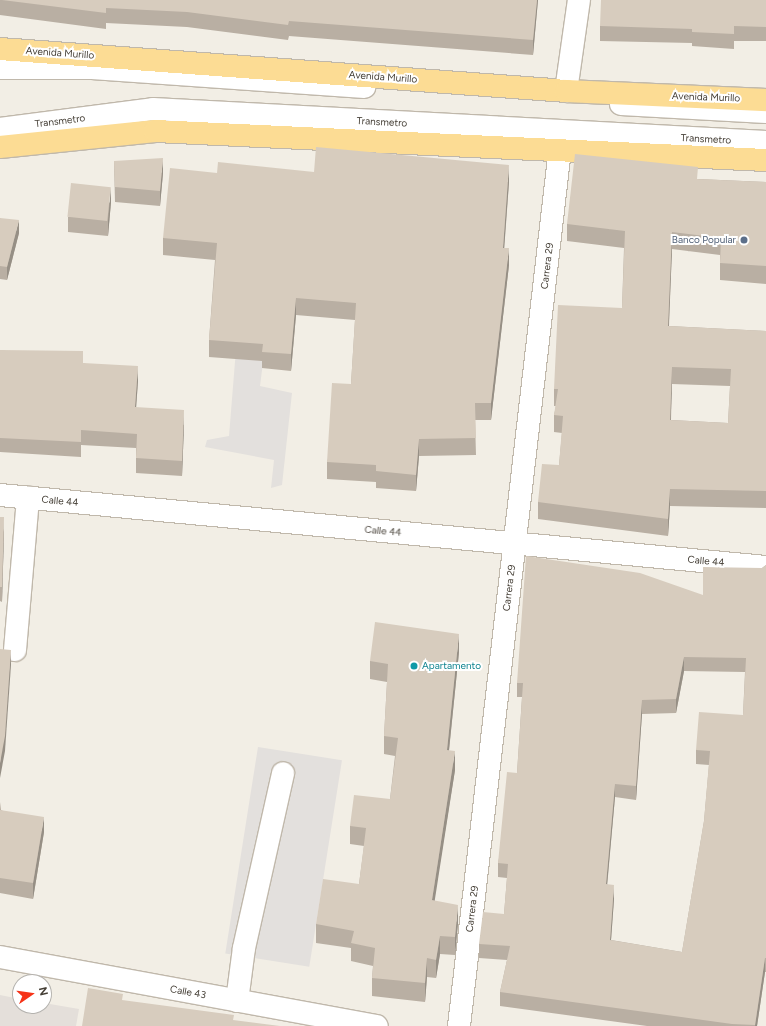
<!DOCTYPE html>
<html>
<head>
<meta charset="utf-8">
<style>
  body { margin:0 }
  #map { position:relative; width:766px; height:1026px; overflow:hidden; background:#f2eee5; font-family:Figtree,sans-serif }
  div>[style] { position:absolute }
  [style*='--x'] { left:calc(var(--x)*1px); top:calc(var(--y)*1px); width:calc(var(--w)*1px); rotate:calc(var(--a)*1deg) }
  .industrial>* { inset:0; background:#e4dfda }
  .parking>* { inset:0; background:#e3e0dd; transform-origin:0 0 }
  .roads { filter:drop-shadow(1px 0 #c0b8ab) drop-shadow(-1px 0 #c0b8ab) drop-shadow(0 1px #c0b8ab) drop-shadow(0 -1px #c0b8ab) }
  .minor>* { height:22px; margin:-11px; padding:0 11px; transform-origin:11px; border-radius:11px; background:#fff }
  .major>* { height:22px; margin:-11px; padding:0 11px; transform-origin:11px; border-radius:11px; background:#fcdc94 }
  .wall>* { inset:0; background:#b9afa3 }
  .shaded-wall>* { inset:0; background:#968f85 }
  .building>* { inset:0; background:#d7ccbe; transform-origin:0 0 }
  .dots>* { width:11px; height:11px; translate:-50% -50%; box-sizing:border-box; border:2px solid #fff; border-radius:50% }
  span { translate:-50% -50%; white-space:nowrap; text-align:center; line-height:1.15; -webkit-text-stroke:4px #fff; paint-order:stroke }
  .street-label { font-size:10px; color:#443e35 }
  .service-label { font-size:10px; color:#4e5e75 }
  .right { translate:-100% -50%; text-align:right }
  .culture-label { font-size:10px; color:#0d838f }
  .left { translate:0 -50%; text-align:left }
  .north { position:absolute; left:12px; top:974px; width:40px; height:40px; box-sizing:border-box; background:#fff; border:1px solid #b4b2ae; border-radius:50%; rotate:77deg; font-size:11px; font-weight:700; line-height:16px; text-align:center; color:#443e35 }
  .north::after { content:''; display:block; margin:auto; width:14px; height:18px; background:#f63318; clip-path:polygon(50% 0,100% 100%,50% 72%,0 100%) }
</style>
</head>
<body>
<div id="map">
  <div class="industrial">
    <div style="clip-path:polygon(0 995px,20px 999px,20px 1006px,44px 1006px,44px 1003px,79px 1009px,76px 1026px,0 1026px)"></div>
  </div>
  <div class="parking">
    <div style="clip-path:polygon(242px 275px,273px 284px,260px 386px,292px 393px,282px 485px,271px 488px,274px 460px,205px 447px,207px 440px,229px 436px)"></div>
    <div style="left:258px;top:747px;width:85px;height:209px;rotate:9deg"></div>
  </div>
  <div class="roads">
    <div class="minor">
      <div style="--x:0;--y:68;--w:92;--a:0"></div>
      <div style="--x:92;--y:68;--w:273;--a:4"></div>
      <div style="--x:566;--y:91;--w:92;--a:-81.9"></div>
      <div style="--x:621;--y:104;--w:145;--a:3.2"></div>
      <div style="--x:0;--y:129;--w:154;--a:-7.4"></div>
      <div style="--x:153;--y:109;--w:614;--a:3.08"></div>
      <div style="--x:0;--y:495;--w:769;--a:5.37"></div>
      <div style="--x:15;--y:650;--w:153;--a:-85.1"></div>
      <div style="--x:0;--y:957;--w:383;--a:10.4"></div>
      <div style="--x:237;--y:1001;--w:53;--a:-82.5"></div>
      <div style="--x:244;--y:948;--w:179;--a:-77.4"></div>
      <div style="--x:459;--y:1026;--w:883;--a:-83.43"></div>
    </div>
    <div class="major">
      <div style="--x:0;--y:49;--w:568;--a:4.24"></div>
      <div style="--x:566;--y:91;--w:200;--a:2.6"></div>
      <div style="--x:0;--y:147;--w:156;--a:-5.9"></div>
      <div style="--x:155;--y:131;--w:612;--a:2.72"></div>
    </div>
  </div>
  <div class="wall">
    <div style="clip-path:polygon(0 0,538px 0,533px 55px,289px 36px,288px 40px,187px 27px,106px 23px,106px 29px,0 15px)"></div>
    <div style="clip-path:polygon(766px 0,766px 41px,734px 41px,734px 49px,692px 46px,692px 43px,600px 41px,600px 26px)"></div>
    <div style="clip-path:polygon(114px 161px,163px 173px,160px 206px,115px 202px)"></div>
    <div style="clip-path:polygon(314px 172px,509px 182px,504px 248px,509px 265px,491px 420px,475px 420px,476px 455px,419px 456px,416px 491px,376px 488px,376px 482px,327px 479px,327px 462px,351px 384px,355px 320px,296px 315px,291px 371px,262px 368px,262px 361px,209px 357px,209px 340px,215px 260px,163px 255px,163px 238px,217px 173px)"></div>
    <div style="clip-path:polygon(evenodd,698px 179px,766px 182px,766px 284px,720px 280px,720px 255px,672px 249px,669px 326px,766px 331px,766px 508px,670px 506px,668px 536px,538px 519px,538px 502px,559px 465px,562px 433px,554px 432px,554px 415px,556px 406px,554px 406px,554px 389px,622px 308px,624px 248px,567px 241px,567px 224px,698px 179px,672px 384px,730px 386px,728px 423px,671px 420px,672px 384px)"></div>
    <div style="clip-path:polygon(111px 202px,108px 236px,68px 232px,68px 217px)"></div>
    <div style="clip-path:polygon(0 218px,19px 233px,7px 280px,0 279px)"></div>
    <div style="clip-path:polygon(0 350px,83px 363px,138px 381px,136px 408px,184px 425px,182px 476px,136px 473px,136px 448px,81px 445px,81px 457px,0 452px)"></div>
    <div style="clip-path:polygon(0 517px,4px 532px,2px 602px,0 601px)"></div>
    <div style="clip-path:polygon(evenodd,766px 565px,766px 972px,765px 972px,757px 1026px,647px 1026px,500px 1006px,500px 992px,507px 960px,479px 958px,479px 944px,504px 914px,507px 878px,498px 877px,498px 863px,517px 773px,522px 697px,517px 697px,517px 683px,703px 595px,762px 568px,766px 565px,684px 671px,745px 672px,743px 715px,696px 750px,696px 764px,709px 765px,704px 821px,682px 952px,611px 940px,614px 899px,607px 884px,615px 797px,636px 800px,642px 714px,676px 713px,684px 671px)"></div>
    <div style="clip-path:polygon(459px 652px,449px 751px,455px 770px,434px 900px,458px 923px,455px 955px,440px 954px,436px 978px,427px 977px,425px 1002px,372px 996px,372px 978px,373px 966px,351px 961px,351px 948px,316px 943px,316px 924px,359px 884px,364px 846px,350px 844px,350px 826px,390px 799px,395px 756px,384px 754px,384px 736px,387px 682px,370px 679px,370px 661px)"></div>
    <div style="clip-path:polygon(0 802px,1px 810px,44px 832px,33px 899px,0 893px)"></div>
  </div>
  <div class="shaded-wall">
    <div style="clip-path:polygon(537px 0,538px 0,533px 55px,533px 40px)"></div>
    <div style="clip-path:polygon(163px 158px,163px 173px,160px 206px,160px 191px)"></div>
    <div style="clip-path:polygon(509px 165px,509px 182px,503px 265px,503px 248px)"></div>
    <div style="clip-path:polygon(111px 187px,111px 202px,108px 236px,108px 221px)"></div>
    <div style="clip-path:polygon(19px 220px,19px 233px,7px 280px,7px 267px)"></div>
    <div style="clip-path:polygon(672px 232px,672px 249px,668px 344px,668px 326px)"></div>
    <div style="clip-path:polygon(509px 248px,509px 265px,491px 420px,491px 403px)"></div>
    <div style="clip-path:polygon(296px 298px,296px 315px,291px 371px,291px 354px)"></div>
    <div style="clip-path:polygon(138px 366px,138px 381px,135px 422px,135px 407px)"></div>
    <div style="clip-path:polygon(672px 367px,672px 384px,670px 437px,670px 420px)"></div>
    <div style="clip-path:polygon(184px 410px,184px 425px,182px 476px,182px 461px)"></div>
    <div style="clip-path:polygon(419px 439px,419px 456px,416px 491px,416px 475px)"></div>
    <div style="clip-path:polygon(670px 489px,670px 506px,668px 536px,668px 519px)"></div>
    <div style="clip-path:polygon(4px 517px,4px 532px,2px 602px,2px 587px)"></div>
    <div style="clip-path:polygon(459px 634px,459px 652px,447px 769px,447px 750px)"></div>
    <div style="clip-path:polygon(11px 650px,11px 665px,5px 751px,0 778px,0 763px)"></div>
    <div style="clip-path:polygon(684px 657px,684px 671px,676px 713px,676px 699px)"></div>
    <div style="clip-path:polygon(642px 700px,642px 714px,636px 800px,636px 786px)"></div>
    <div style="clip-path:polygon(455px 751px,455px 770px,432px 918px,432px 900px)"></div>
    <div style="clip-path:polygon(615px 784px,615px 797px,606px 898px,606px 884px)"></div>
    <div style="clip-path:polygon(44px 817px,44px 832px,33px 899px,33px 883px)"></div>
    <div style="clip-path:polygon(614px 885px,614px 899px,610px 954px,610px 940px)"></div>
    <div style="clip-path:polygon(458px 905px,458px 923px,455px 955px,455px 937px)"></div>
    <div style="clip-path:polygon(440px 936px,440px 954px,436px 978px,436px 960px)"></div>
    <div style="clip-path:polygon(427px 958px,427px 977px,425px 1002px,425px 983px)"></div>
    <div style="clip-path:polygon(765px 958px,765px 972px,757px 1026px,755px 1026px)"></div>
  </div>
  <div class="building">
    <div style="clip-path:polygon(2px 0,537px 0,533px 40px,289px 21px,288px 25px,187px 12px,106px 8px,106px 13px)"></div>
    <div style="clip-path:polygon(601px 0,766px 0,766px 27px,734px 26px,734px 34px,692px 32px,692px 29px,600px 26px)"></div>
    <div style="clip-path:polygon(316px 147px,509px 165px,503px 248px,509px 248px,491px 403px,475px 403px,476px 438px,419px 439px,416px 475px,376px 471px,376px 465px,327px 462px,332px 383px,351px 384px,356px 303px,296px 298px,291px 354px,262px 352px,263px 344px,209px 340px,217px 243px,163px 238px,170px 168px,217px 173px,218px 162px,314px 172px)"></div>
    <div style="clip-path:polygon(evenodd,575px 154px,698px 167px,697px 179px,766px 182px,766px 266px,720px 263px,721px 238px,672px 232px,668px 326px,766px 331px,766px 491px,670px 489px,668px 519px,538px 502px,542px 464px,559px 465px,563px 416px,554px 415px,558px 389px,554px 389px,558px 305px,622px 308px,625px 231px,567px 224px,575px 154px,672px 367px,731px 369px,728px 423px,670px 420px,672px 367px)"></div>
    <div style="clip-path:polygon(163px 158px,160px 191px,115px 187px,114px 161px)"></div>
    <div style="left:71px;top:183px;width:40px;height:34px;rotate:6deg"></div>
    <div style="clip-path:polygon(0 218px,19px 220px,7px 267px,0 266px)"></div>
    <div style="clip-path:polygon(0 350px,83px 351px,83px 363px,138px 366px,135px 407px,184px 410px,182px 461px,136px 458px,137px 434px,81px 430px,81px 442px,0 438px)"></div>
    <div style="clip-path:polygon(0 517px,4px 517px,2px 587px,0 587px)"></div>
    <div style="clip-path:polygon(evenodd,526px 556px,640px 573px,703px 595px,703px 567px,762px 568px,766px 565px,766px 958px,765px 958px,755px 1025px,732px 1024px,500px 992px,510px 946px,479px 944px,483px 912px,504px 914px,508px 864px,498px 863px,507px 772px,517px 773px,523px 683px,517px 683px,526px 556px,684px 657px,746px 658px,743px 715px,699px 712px,696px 750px,710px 751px,704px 821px,682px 952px,610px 940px,614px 885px,606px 884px,615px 784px,636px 786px,642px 700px,676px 699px,684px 657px)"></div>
    <div style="clip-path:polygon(375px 622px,459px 634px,447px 750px,455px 751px,432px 900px,458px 905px,455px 937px,440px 936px,436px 960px,427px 958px,425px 983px,372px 978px,375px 948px,351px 943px,354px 931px,316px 924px,323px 879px,359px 884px,366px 828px,350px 826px,354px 795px,390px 799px,398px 738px,384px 736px,388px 664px,370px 661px)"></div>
    <div style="clip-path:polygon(0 649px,11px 650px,5px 736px,0 763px)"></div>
    <div style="clip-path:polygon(0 810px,44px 817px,33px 883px,0 878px)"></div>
    <div style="clip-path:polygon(88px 988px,123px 994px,122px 1000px,234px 1015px,233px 1020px,280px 1026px,82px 1026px)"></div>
  </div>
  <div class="dots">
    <div style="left:744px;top:240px;background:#5c6f8a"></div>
    <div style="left:414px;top:666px;background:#0f9aa8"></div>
  </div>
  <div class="street-label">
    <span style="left:60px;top:53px;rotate:4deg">Avenida Murillo</span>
    <span style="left:383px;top:77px;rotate:4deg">Avenida Murillo</span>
    <span style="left:706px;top:97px;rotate:2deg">Avenida Murillo</span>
    <span style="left:60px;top:121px;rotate:-7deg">Transmetro</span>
    <span style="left:382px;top:122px;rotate:3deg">Transmetro</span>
    <span style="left:706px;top:139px;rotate:3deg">Transmetro</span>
    <span style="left:547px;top:266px;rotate:-83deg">Carrera 29</span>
    <span style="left:60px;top:501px;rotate:5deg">Calle 44</span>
    <span style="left:383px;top:531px;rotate:5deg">Calle 44</span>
    <span style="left:706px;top:561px;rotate:5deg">Calle 44</span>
    <span style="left:509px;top:588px;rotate:-83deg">Carrera 29</span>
    <span style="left:472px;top:909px;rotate:-83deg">Carrera 29</span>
    <span style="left:188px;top:992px;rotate:10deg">Calle 43</span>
  </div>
  <div class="service-label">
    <span class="right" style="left:736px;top:240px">Banco Popular</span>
  </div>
  <div class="culture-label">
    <span class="left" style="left:422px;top:666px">Apartamento</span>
  </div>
  <div class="north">N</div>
</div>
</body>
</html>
